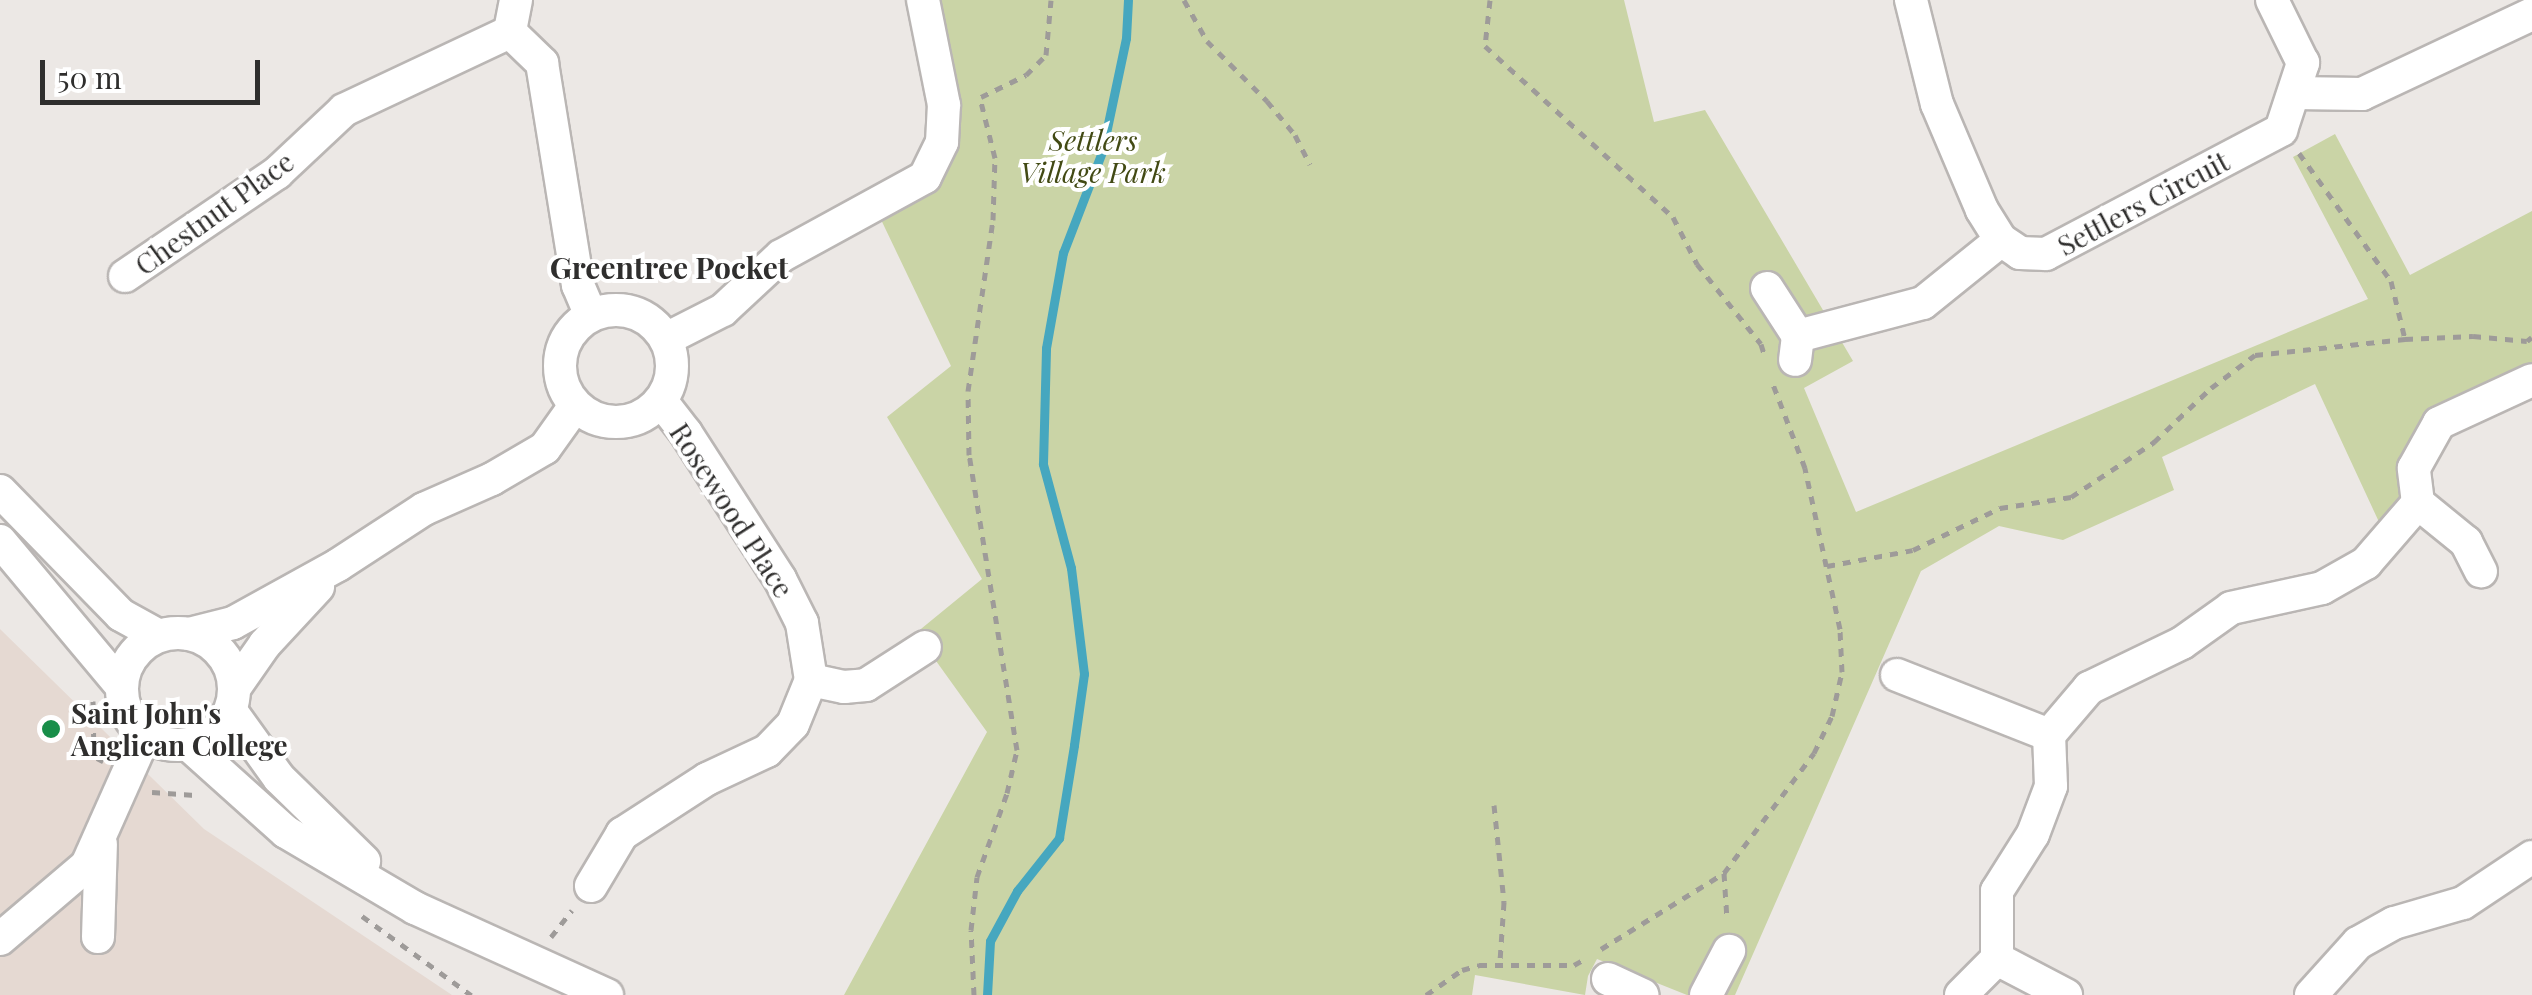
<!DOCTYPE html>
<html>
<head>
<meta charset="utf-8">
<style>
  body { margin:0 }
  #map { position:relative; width:2532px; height:995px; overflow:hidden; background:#ece8e5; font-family:"Playfair Display",serif }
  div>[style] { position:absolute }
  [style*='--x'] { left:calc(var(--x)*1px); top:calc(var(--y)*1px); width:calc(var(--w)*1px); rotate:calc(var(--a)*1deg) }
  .built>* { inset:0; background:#e5d9d2 }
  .green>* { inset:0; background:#cad4a6 }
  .stream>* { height:9px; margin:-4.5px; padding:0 4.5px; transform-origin:4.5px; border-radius:4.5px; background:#46a7bf }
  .path>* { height:5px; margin-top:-2.5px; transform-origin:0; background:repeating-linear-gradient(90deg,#9e9b99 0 8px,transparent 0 16px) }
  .roads { filter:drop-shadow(2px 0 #bab6b4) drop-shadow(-2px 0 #bab6b4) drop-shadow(0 2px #bab6b4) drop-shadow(0 -2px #bab6b4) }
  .minor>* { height:32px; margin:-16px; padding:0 16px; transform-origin:16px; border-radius:16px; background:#fff }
  .minor>.ring { margin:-16px; padding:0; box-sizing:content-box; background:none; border:32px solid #fff; border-radius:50% }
  .dots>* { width:28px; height:28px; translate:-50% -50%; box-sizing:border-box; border:5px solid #fff; border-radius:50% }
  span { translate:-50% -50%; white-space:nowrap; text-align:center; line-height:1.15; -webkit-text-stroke:8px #fff; paint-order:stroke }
  .park-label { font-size:28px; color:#424a14; font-style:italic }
  .street-label { font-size:28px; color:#2f2e2d }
  .poi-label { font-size:28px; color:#2f2e2d; font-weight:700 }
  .left { translate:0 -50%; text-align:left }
  .neighbourhood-label { font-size:30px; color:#2f2e2d; font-weight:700 }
  .scale { position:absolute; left:40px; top:60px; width:220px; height:45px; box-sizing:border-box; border:5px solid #2f2e2d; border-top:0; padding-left:12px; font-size:30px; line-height:35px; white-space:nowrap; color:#2f2e2d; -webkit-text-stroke:8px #fff; paint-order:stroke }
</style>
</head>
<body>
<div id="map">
  <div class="built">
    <div style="clip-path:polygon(0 629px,204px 829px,452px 995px,0 995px)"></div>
  </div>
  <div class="green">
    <div style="clip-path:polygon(923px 0,1624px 0,1654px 122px,1705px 110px,1853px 361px,1804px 388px,1856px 512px,2368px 299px,2293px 157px,2335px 134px,2410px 275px,2532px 211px,2532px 380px,2439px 424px,2418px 503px,2379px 522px,2315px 384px,2162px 457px,2174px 490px,2063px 540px,1999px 526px,1921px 571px,1735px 995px,1687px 995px,1597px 959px,1588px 976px,1585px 995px,1475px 975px,1472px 995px,844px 995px,987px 732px,916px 633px,982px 579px,887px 417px,951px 366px,874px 205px,942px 142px)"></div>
  </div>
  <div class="stream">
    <div style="--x:987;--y:995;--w:54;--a:-86.8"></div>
    <div style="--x:990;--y:941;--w:57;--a:-61.6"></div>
    <div style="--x:1017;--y:891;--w:68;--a:-51.6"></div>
    <div style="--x:1059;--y:838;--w:94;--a:-80.8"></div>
    <div style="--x:1074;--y:745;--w:72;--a:-82"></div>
    <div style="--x:1084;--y:674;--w:107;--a:-97"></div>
    <div style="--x:1071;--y:568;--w:108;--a:-105.1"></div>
    <div style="--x:1043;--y:464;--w:116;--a:-88.5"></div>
    <div style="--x:1046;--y:348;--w:97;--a:-79.9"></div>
    <div style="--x:1063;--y:253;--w:108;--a:-68.9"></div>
    <div style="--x:1102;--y:152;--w:116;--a:-78.1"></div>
    <div style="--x:1126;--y:38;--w:38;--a:-87"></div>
  </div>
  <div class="path">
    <div style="--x:1184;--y:0;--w:47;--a:60.7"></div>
    <div style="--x:1207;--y:41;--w:85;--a:45"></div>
    <div style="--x:1267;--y:101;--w:44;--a:50.5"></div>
    <div style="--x:1295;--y:135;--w:33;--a:63"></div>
    <div style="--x:1490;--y:0;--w:46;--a:96.2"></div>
    <div style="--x:1485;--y:46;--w:254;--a:42.3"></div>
    <div style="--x:1673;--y:217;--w:53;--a:62.9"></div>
    <div style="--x:1697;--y:264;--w:102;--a:51.3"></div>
    <div style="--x:1761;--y:344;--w:10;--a:73"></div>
    <div style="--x:981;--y:97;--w:50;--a:-26.1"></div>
    <div style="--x:1026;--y:75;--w:28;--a:-45"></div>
    <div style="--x:1046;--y:55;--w:55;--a:-84.8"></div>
    <div style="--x:2299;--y:153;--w:158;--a:54.3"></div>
    <div style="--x:2391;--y:281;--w:60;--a:76.4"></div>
    <div style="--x:1827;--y:566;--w:87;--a:-10.5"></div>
    <div style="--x:1913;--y:550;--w:97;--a:-25.8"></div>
    <div style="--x:2000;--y:508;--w:72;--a:-8.8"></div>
    <div style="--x:2071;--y:497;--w:100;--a:-33.5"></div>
    <div style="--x:2154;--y:442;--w:79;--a:-43.5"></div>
    <div style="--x:2211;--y:388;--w:55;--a:-36.9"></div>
    <div style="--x:2255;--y:355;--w:151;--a:-6.1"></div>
    <div style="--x:2405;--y:339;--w:68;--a:-2.5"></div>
    <div style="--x:2473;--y:336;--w:54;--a:5.3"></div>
    <div style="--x:2527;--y:341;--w:6;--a:-39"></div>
    <div style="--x:93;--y:701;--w:39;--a:89"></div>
    <div style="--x:94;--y:740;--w:18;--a:81"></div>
    <div style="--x:97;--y:758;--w:7;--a:27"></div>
    <div style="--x:152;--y:792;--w:43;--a:4"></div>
    <div style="--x:1494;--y:805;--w:98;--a:84.1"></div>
    <div style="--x:1504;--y:902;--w:59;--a:93.9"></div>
    <div style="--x:1724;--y:873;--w:47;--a:86.3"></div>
    <div style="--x:362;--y:916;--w:135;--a:35.9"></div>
    <div style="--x:551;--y:937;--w:34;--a:-52"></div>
    <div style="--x:1601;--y:949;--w:145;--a:-31.7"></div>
    <div style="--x:1724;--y:873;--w:150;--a:-53.1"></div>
    <div style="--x:1814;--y:753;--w:41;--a:-64.1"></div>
    <div style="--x:1832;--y:716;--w:45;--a:-77.2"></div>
    <div style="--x:1842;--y:672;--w:43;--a:-92.7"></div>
    <div style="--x:1840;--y:629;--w:165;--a:-102.3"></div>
    <div style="--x:1805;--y:468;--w:95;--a:-110.9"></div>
    <div style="--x:974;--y:995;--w:65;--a:-92.6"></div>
    <div style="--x:971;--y:930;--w:53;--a:-83.5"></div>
    <div style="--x:977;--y:877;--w:89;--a:-70.3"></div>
    <div style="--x:1007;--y:793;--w:44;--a:-76.9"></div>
    <div style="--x:1017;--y:750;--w:299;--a:-99.2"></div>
    <div style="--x:969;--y:455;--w:64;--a:-90.9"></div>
    <div style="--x:968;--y:391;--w:173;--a:-81.7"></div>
    <div style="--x:993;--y:220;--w:62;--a:-88.2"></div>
    <div style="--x:995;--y:158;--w:62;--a:-104"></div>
    <div style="--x:1426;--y:995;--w:44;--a:-34.8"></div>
    <div style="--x:1462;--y:970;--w:18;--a:-16"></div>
    <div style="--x:1479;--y:965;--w:95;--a:0"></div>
    <div style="--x:1574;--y:965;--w:10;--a:-29"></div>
  </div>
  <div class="roads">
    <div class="minor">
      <div style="--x:516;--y:0;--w:33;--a:101"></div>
      <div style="--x:510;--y:32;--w:45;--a:44.1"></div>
      <div style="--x:542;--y:63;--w:225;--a:80.8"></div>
      <div style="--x:578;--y:285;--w:33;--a:67"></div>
      <div style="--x:1911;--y:0;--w:107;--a:76"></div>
      <div style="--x:1937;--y:104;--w:115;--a:67"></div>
      <div style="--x:1982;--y:210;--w:36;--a:58"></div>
      <div style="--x:2001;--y:240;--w:23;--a:34"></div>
      <div style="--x:2020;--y:253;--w:26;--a:2"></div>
      <div style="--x:2046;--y:254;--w:266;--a:-27.8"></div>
      <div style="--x:2281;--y:130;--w:71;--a:-71.8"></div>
      <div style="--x:2303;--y:63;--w:70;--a:-116.2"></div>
      <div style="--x:2295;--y:93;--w:67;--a:0.9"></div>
      <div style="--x:2362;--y:94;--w:188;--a:-25.2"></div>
      <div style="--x:125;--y:276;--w:184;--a:-34.1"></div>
      <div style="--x:277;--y:173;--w:92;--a:-43.2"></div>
      <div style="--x:344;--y:110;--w:183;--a:-25.2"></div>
      <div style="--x:1767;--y:288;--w:57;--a:57.1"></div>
      <div style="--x:1798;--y:336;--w:24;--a:97"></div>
      <div class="ring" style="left:560px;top:310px;width:80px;height:80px"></div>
      <div style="--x:1798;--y:336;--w:129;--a:-14.8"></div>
      <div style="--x:1923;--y:303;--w:100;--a:-38.9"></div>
      <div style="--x:666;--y:339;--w:64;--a:-27"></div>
      <div style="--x:723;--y:310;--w:79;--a:-43"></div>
      <div style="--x:781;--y:256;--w:164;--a:-28.7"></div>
      <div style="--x:925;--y:177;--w:39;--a:-64"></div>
      <div style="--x:942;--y:142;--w:37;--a:-87"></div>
      <div style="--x:944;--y:105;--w:107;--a:-101.3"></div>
      <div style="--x:0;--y:491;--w:173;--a:45.7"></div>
      <div style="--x:121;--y:615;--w:43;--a:28.9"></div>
      <div style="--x:2418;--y:503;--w:35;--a:-97"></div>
      <div style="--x:2414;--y:468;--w:51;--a:-60.9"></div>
      <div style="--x:2439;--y:423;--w:102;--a:-24.8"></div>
      <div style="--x:0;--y:541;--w:190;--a:50.1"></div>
      <div class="ring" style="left:122px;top:633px;width:80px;height:80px"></div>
      <div style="--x:189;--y:634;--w:45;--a:-14"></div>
      <div style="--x:233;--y:623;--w:120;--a:-28.9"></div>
      <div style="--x:338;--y:565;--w:103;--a:-33.1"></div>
      <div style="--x:424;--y:509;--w:74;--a:-23.8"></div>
      <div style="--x:492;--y:479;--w:61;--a:-30.3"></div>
      <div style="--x:545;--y:448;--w:52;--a:-54.5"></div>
      <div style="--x:1897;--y:675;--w:163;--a:21.5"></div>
      <div style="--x:811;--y:680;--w:34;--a:12"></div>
      <div style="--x:844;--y:687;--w:22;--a:-5"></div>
      <div style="--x:866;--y:685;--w:70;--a:-32.8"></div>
      <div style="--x:235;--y:687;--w:52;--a:-55.1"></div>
      <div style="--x:265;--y:644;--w:78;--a:-47.1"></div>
      <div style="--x:231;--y:711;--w:82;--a:54.4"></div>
      <div style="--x:279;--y:778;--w:119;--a:44.3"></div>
      <div style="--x:189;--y:745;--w:130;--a:41.9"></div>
      <div style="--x:286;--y:832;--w:150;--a:30.5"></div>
      <div style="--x:415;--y:908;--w:211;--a:24.4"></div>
      <div style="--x:591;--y:886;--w:61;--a:-59.2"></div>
      <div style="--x:622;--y:834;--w:101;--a:-32.9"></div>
      <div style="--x:707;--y:779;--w:66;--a:-25"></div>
      <div style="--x:767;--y:751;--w:37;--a:-46"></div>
      <div style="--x:793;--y:724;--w:48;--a:-67.8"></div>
      <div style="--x:811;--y:680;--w:58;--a:-99"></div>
      <div style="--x:802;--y:623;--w:49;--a:-116.6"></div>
      <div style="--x:780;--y:579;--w:174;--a:-122.8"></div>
      <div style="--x:686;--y:433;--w:41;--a:-128"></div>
      <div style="--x:98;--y:937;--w:93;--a:-88.2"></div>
      <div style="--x:0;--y:939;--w:114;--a:-40.4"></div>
      <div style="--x:87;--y:865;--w:142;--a:-66"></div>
      <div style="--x:1997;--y:959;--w:78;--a:27.6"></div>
      <div style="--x:1608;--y:979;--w:38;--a:25"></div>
      <div style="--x:1706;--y:995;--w:50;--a:-62.4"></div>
      <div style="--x:1961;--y:995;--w:51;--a:-45"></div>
      <div style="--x:1997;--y:959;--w:68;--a:-90"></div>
      <div style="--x:1997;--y:891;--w:67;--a:-57.7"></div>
      <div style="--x:2033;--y:834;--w:51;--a:-69.4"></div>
      <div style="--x:2051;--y:786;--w:51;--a:-92.2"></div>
      <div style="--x:2049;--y:735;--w:62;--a:-49.6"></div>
      <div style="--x:2089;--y:688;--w:103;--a:-25.8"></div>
      <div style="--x:2182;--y:643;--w:60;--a:-35.5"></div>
      <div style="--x:2231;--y:608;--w:93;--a:-12.4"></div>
      <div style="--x:2322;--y:588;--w:51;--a:-29.6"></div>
      <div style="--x:2366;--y:563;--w:79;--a:-49.1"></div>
      <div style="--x:2418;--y:503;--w:62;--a:39.1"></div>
      <div style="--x:2466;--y:542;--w:33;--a:63"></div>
      <div style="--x:2311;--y:995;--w:70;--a:-47.9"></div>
      <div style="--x:2358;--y:943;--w:41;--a:-29.1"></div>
      <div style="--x:2394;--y:923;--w:72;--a:-16.2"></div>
      <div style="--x:2463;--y:903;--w:83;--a:-33.7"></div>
    </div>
  </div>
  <div class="dots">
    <div style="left:51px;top:729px;background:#188e49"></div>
  </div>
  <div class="park-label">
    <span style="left:1093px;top:156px">Settlers<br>Village Park</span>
  </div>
  <div class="street-label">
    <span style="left:2143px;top:203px;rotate:-28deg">Settlers Circuit</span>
    <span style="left:214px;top:213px;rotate:-36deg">Chestnut Place</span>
    <span style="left:732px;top:510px;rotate:57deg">Rosewood Place</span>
  </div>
  <div class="poi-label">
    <span class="left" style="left:71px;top:729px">Saint John's<br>Anglican College</span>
  </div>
  <div class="neighbourhood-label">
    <span style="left:669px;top:267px">Greentree Pocket</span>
  </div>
  <div class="scale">50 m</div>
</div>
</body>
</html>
